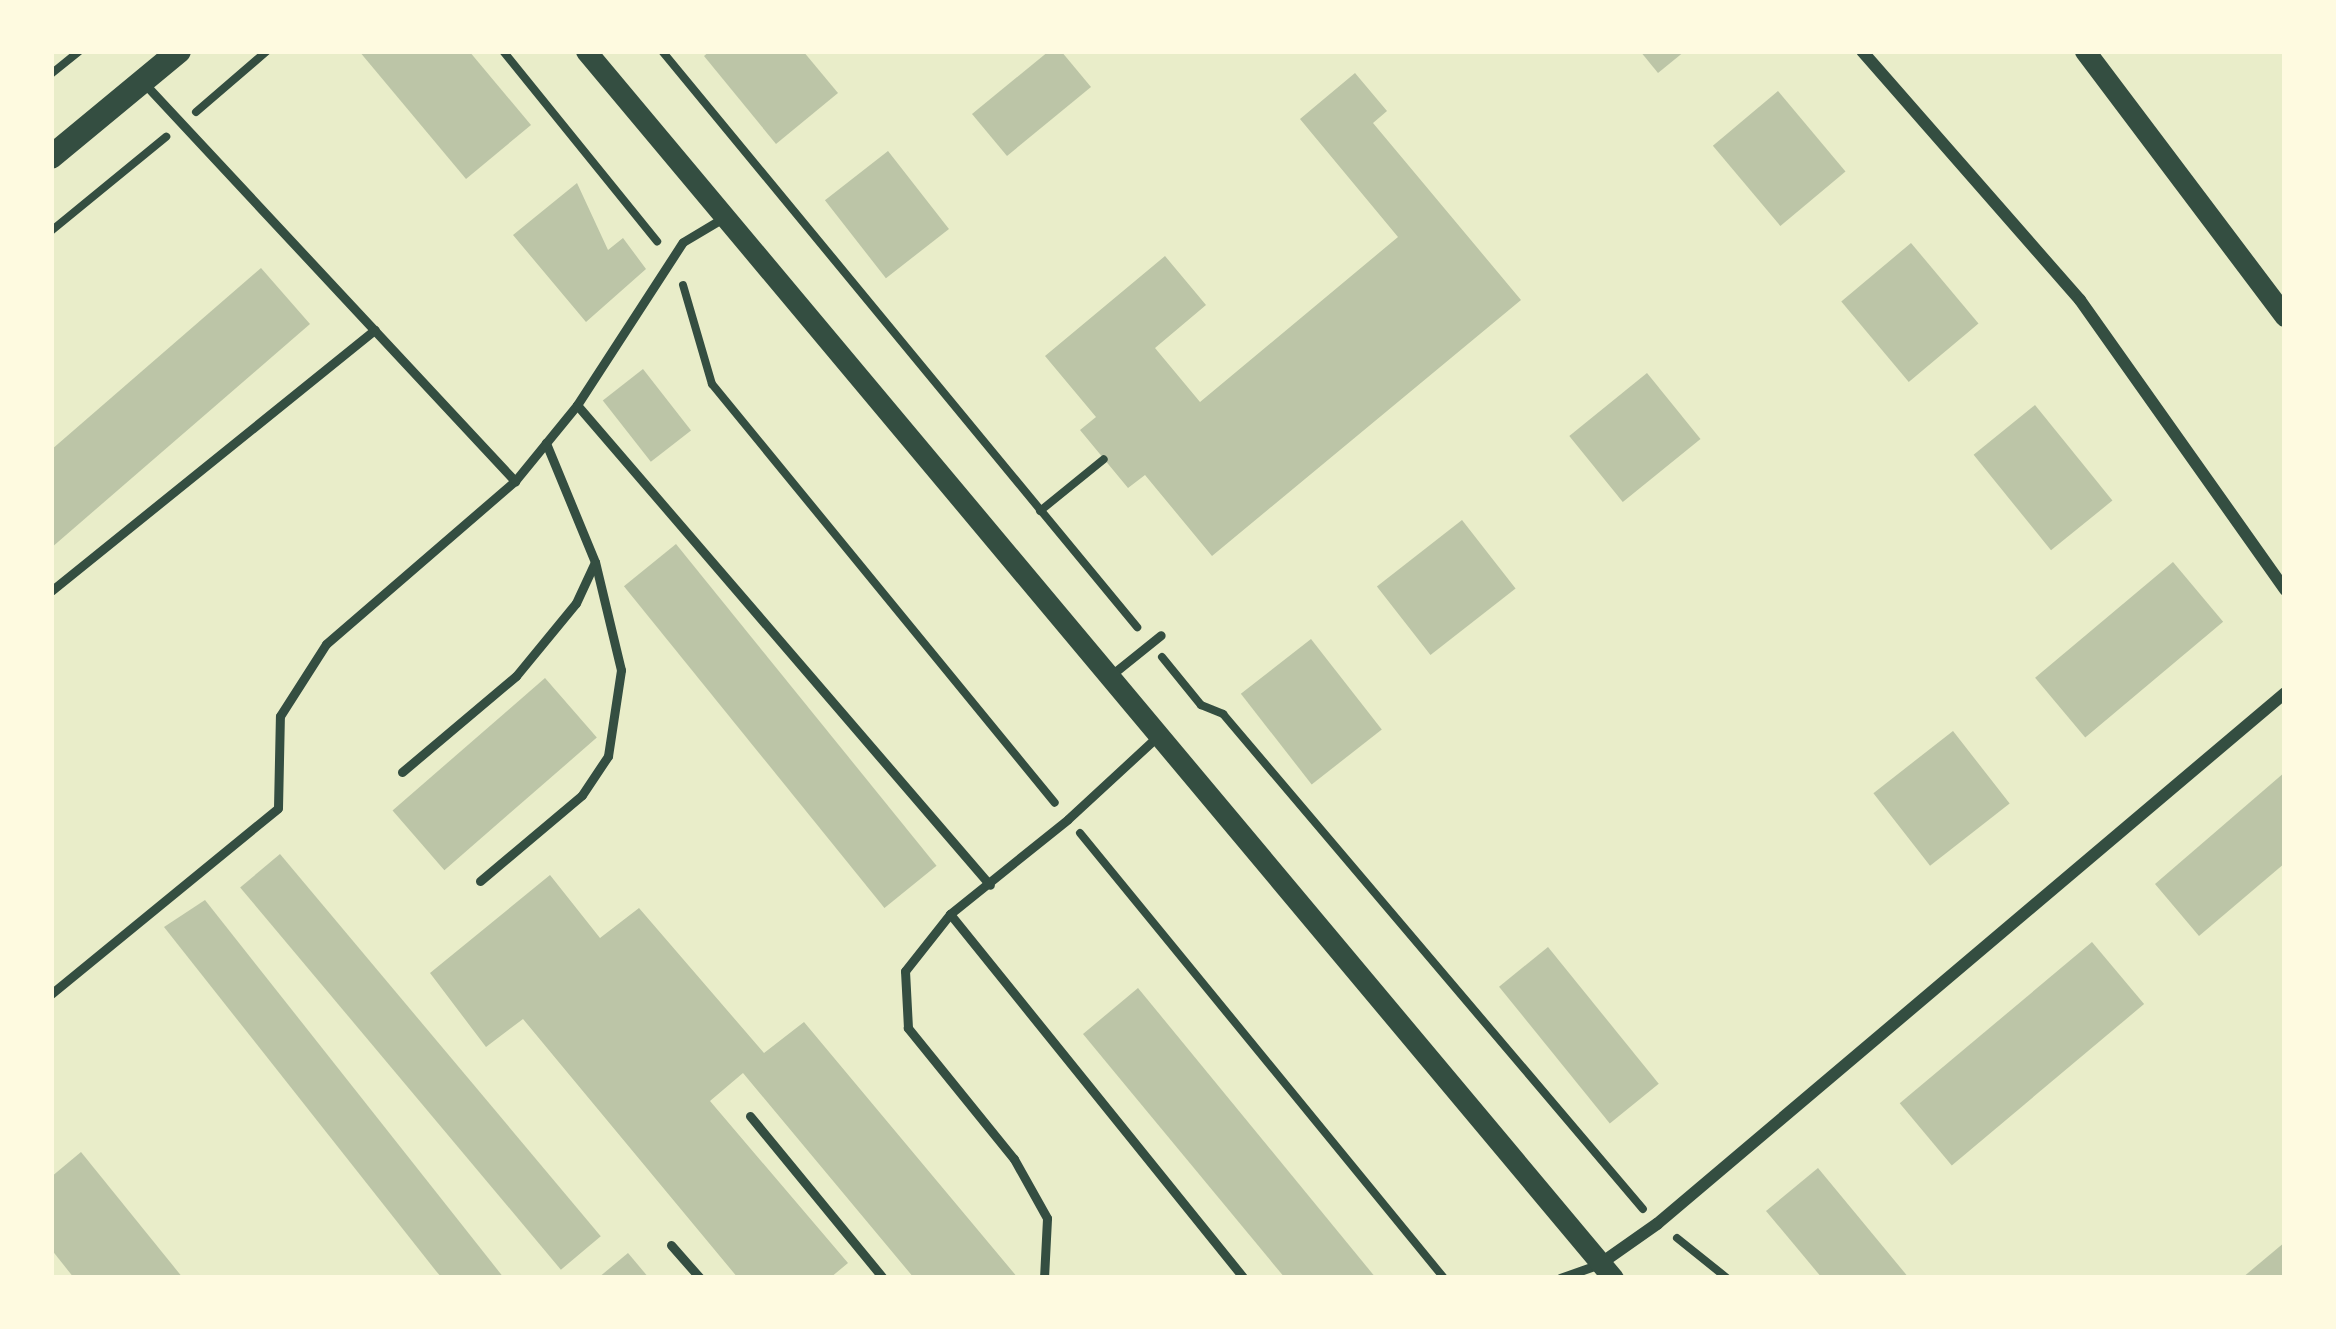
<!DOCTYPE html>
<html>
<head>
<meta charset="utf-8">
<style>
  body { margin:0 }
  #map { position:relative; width:2336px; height:1329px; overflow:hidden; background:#e9edc9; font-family:"Fira Sans",sans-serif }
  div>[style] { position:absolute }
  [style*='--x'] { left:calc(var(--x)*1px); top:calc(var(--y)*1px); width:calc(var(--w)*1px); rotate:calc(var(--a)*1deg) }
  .building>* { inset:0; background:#bcc5a7; transform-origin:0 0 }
  .path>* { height:8px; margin:-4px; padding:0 4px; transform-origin:4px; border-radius:4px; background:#344e41 }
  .service>* { height:9px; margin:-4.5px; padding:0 4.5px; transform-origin:4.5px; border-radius:4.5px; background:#344e41 }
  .minor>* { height:12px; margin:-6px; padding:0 6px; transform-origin:6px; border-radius:6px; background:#344e41 }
  .tertiary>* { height:21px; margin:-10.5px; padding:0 10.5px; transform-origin:10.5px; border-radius:10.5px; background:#344e41 }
  .secondary>* { height:24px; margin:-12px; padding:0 12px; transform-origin:12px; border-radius:12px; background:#344e41 }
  span { translate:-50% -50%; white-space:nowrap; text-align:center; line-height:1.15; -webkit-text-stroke:9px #fefae0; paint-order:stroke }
  .frame { position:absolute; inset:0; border:54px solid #fefae0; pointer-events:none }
</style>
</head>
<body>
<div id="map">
  <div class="building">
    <div style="clip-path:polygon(359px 51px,469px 51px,531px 125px,466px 179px)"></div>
    <div style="clip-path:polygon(710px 51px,803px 51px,838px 93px,776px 144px,704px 56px)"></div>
    <div style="clip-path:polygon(1049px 51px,1061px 51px,1091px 87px,1007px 156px,972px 114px)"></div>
    <div style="clip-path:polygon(1640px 51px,1685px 51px,1658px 73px)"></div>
    <div style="clip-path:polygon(1355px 73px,1387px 111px,1373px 123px,1521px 300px,1212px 556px,1145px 475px,1128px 488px,1080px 430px,1096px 417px,1045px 356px,1165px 256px,1206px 305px,1155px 348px,1200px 402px,1398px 237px,1300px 119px)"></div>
    <div style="left:1778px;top:91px;width:105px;height:85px;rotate:50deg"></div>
    <div style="left:888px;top:151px;width:99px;height:80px;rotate:52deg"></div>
    <div style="clip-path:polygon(577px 183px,608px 250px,623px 238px,646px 269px,586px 322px,513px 235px)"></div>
    <div style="left:1911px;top:243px;width:105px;height:91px;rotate:50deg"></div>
    <div style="clip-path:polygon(261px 268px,310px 324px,51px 548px,51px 450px)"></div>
    <div style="left:643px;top:369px;width:78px;height:51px;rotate:52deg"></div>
    <div style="left:1647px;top:373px;width:85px;height:100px;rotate:51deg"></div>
    <div style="left:2035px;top:405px;width:123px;height:79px;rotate:51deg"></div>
    <div style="left:1462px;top:520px;width:87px;height:108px;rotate:52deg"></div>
    <div style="left:676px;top:544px;width:414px;height:67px;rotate:51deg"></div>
    <div style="left:2173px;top:562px;width:78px;height:180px;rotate:50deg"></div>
    <div style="left:1311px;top:639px;width:115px;height:89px;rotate:52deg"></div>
    <div style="left:545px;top:678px;width:79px;height:202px;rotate:49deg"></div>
    <div style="left:1953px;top:731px;width:92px;height:101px;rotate:52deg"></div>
    <div style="clip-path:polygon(2285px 772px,2285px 863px,2199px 936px,2155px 884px)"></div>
    <div style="left:280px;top:854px;width:499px;height:52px;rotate:50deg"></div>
    <div style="clip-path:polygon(550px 875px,600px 938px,639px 908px,764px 1053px,804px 1022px,1018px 1278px,914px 1278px,743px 1073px,710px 1101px,848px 1263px,830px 1278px,738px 1278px,523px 1019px,486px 1047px,430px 973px)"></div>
    <div style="clip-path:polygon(205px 900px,504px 1278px,442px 1278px,436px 1271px,164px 927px)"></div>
    <div style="left:2092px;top:942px;width:81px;height:251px;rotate:50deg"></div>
    <div style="left:1548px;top:947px;width:176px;height:63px;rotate:51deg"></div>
    <div style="clip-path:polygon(1138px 988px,1161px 1016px,1376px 1278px,1285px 1278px,1121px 1080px,1083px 1034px)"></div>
    <div style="clip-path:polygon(81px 1152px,183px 1278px,74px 1278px,51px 1249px,51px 1177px)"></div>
    <div style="clip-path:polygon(1818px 1168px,1909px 1278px,1822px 1278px,1766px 1211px)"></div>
    <div style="clip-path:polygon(2285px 1242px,2285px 1278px,2242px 1278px)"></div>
    <div style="clip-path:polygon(628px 1253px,649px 1278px,598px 1278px)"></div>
  </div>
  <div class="path">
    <div style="--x:503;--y:51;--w:245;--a:51"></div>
    <div style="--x:662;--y:51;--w:747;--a:50.49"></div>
    <div style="--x:51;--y:74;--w:36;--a:-39"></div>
    <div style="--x:196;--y:112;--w:94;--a:-40.7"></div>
    <div style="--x:51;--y:231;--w:149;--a:-39.3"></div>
    <div style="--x:683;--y:285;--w:103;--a:73.7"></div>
    <div style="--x:712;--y:384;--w:541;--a:50.7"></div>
    <div style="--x:1040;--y:511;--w:82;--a:-39.1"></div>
    <div style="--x:1162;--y:657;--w:62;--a:50.9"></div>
    <div style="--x:1201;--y:705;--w:24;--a:22"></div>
    <div style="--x:1223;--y:714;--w:649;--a:49.69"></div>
    <div style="--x:1080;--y:833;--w:575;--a:50.72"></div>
    <div style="--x:1677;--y:1238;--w:64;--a:38.7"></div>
  </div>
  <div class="service">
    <div style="--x:143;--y:82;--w:546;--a:47.01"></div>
    <div style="--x:577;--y:405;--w:633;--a:49.29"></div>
    <div style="--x:51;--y:591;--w:416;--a:-38.9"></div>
    <div style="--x:1110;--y:676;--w:65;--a:-38.8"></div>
    <div style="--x:402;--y:772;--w:149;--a:-40.1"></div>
    <div style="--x:516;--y:676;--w:94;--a:-50.6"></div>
    <div style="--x:576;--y:603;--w:45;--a:-65.1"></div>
    <div style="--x:595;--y:562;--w:129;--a:-112.4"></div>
    <div style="--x:480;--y:881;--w:133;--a:-40.1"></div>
    <div style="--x:582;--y:795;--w:47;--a:-56.3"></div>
    <div style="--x:608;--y:756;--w:87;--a:-81.4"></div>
    <div style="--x:621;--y:670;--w:111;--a:-103.5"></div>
    <div style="--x:950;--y:914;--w:468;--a:51.1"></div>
    <div style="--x:51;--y:994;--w:293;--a:-39.3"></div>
    <div style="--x:278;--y:808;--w:92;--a:-88.8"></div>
    <div style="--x:280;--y:716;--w:85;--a:-57.4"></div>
    <div style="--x:326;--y:644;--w:250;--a:-40.8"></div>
    <div style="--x:515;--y:481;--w:98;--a:-50.8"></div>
    <div style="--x:577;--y:405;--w:194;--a:-57"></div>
    <div style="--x:683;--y:242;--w:49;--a:-30.8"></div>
    <div style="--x:750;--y:1116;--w:210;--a:50.6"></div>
    <div style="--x:671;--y:1245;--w:44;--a:48.7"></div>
    <div style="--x:1044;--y:1278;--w:60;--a:-87.1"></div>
    <div style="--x:1047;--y:1218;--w:68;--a:-119.2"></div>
    <div style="--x:1014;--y:1159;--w:169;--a:-129"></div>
    <div style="--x:908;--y:1028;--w:57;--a:-93"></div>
    <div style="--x:905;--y:971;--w:73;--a:-51.7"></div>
    <div style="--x:950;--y:914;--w:151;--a:-38.8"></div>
    <div style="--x:1068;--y:819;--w:124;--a:-42.7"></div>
    <div style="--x:1560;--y:1278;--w:42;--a:-19.3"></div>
  </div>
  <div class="minor">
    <div style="--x:1862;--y:51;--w:331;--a:48.8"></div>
    <div style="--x:2080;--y:300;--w:355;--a:54.7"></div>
    <div style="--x:1600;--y:1264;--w:70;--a:-35.1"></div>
    <div style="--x:1657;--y:1224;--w:822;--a:-40.22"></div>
  </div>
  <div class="tertiary">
    <div style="--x:586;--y:51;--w:1600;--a:50.07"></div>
    <div style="--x:2085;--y:51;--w:332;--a:53"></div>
  </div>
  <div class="secondary">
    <div style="--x:51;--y:157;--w:166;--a:-39.6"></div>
  </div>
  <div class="frame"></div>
</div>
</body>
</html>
